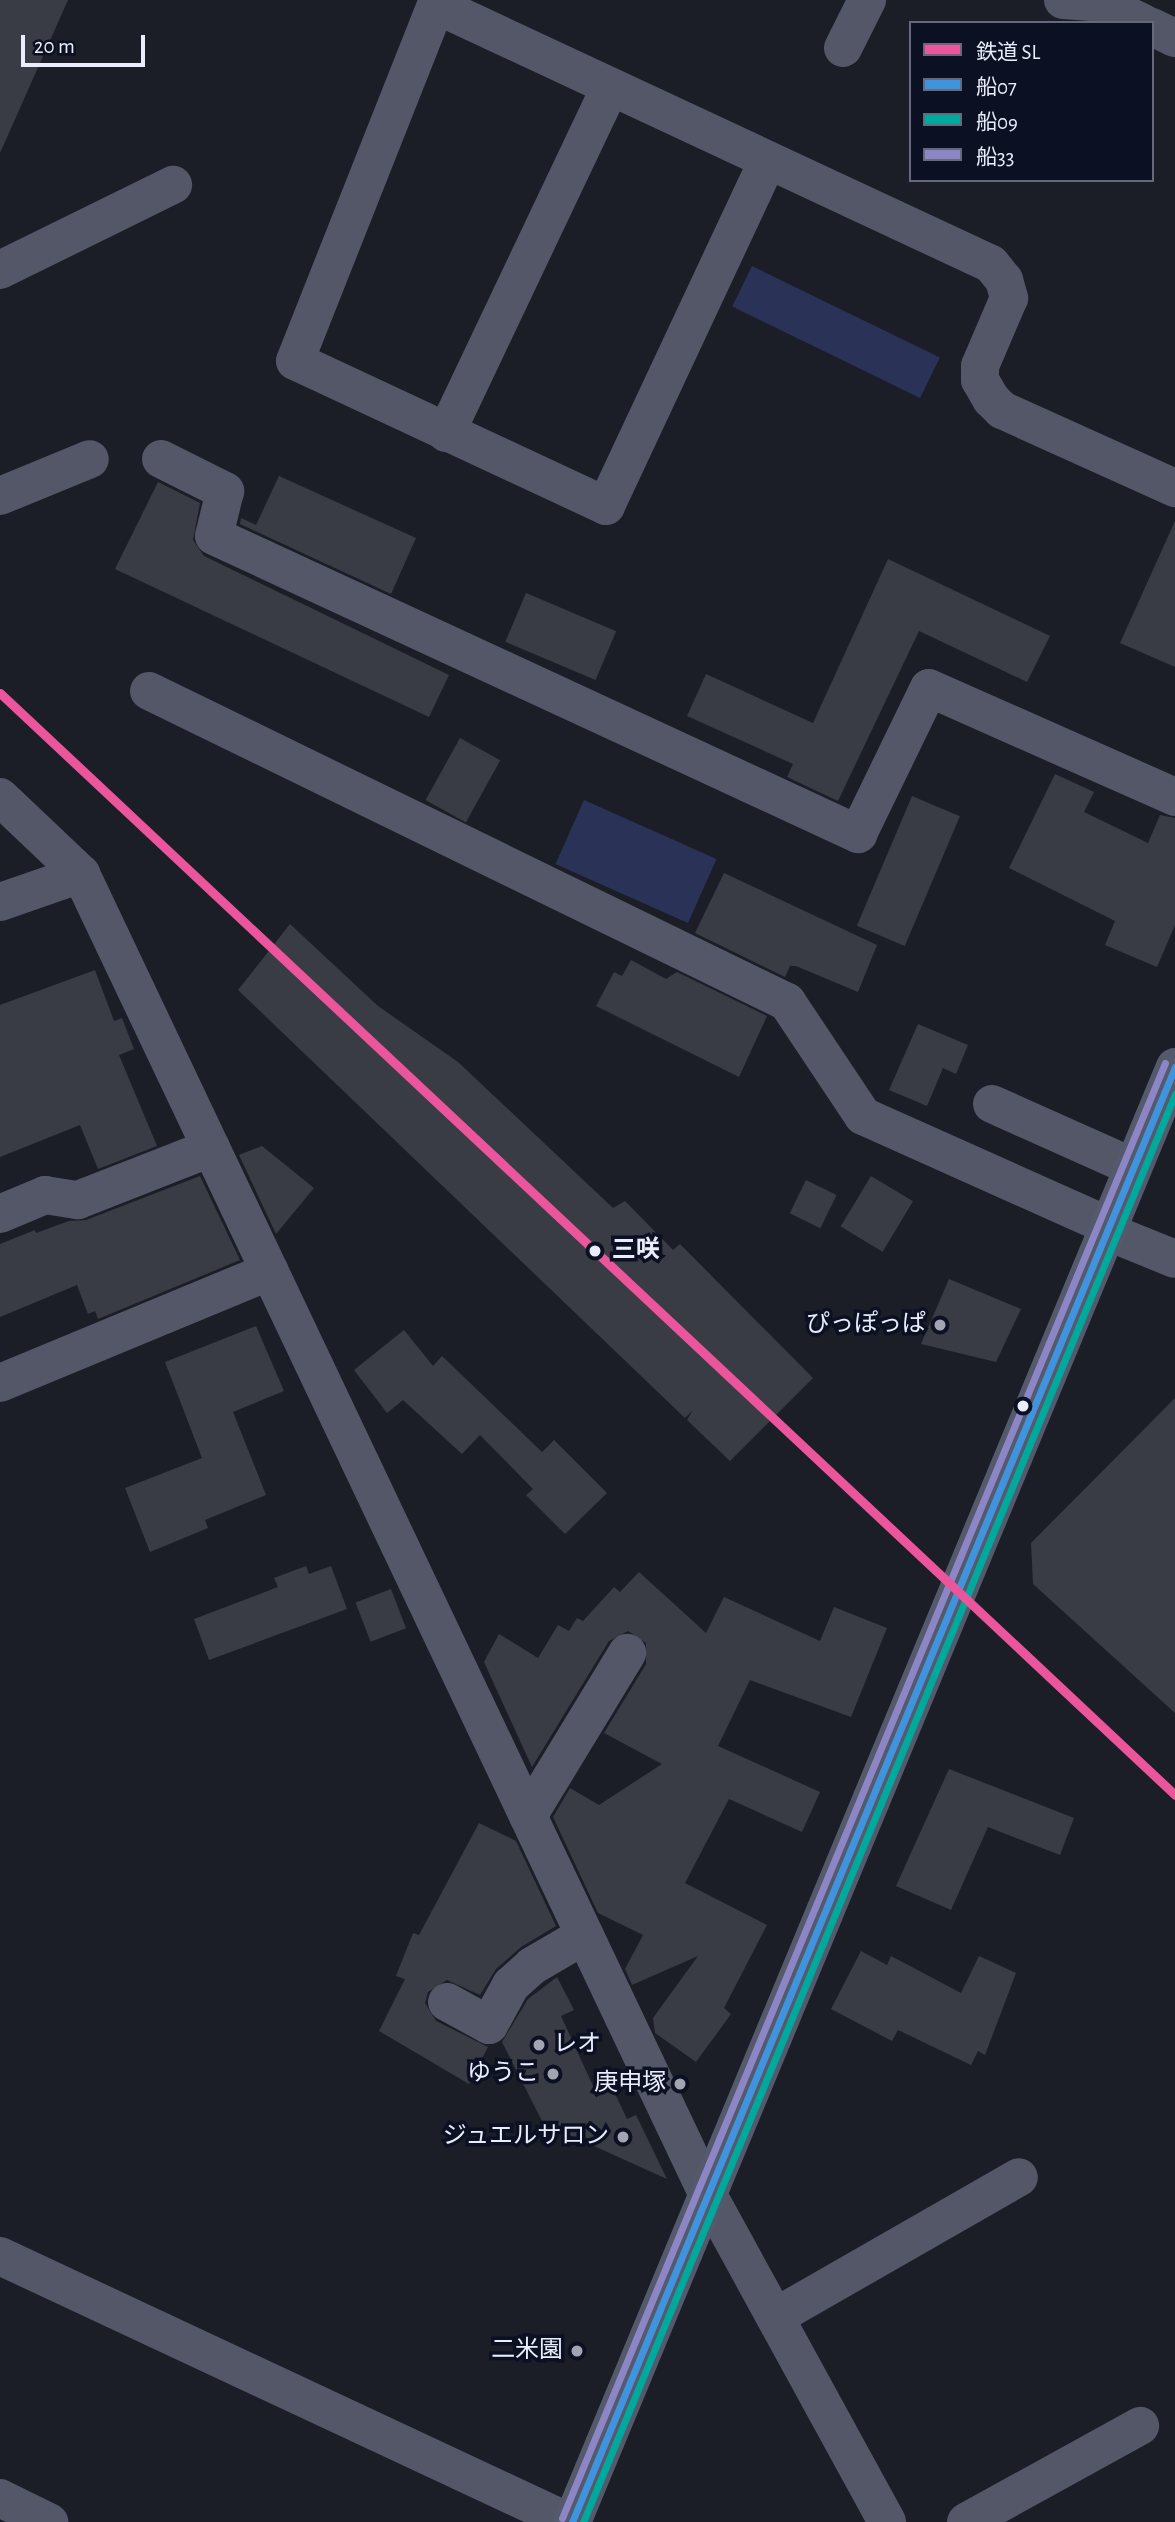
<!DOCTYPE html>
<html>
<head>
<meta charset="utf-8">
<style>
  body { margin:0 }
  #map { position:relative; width:1175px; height:2522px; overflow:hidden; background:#1b1e27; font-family:"Alegreya Sans","Noto Sans JP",sans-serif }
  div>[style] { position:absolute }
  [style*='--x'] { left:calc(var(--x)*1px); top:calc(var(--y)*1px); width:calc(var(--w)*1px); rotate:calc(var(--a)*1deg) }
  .green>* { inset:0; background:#2a3357; transform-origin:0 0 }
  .building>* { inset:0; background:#393c45; transform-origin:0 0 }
  .minor>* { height:38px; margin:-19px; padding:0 19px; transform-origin:19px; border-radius:19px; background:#535767 }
  .major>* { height:38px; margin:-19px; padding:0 19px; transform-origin:19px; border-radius:19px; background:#545a6b }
  .bus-1>* { height:7px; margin:-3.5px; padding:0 3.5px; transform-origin:3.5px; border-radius:3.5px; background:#4094de }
  .bus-2>* { height:7px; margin:-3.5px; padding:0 3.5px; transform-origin:3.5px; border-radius:3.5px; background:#00a99d }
  .bus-3>* { height:7px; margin:-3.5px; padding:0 3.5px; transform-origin:3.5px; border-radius:3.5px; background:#8c86c6 }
  .rail-1>* { height:9px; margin:-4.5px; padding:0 4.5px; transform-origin:4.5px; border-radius:4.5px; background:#eb559c }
  .dots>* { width:19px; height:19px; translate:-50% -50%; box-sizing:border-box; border:4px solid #0c1023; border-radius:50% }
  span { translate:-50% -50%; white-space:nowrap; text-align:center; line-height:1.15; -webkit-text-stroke:7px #0c1023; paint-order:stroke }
  .stop-label { font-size:24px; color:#eaeefc; font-weight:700 }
  .left { translate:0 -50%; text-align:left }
  .poi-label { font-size:24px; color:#eaeefc }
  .right { translate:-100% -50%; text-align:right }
  .legend { position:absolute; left:909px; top:21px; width:245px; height:161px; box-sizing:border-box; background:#0c1023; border:2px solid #65697a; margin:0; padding:9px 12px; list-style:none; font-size:21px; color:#eaeefc }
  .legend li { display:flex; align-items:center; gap:14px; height:35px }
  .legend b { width:35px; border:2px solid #65697a }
  .scale { position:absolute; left:21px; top:35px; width:124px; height:32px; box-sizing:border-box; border:4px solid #eaeefc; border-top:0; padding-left:9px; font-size:21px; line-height:24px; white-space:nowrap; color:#eaeefc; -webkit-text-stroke:5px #0c1023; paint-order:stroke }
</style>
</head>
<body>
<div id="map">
  <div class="green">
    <div style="left:752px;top:266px;width:209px;height:45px;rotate:26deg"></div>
    <div style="left:584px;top:800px;width:145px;height:70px;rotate:24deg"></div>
  </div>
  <div class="building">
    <div style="clip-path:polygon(0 0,68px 0,0 153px)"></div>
    <div style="clip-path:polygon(279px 476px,416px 538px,391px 594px,240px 524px,241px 518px,256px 525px)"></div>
    <div style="clip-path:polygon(158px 482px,200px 503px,193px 540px,204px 556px,449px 675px,429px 717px,115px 569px)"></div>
    <div style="clip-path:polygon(1175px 521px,1175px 667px,1120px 643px)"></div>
    <div style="clip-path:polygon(888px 559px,1050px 636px,1027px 682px,919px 631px,838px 801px,787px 777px,793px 764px,687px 716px,706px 674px,813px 723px)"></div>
    <div style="left:526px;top:593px;width:98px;height:53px;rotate:23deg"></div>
    <div style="left:460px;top:738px;width:46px;height:71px;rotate:29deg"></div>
    <div style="clip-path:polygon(1055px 774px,1094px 792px,1084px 812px,1148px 843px,1160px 815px,1175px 818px,1175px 925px,1157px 967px,1105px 945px,1115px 921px,1009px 868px)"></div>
    <div style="left:912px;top:796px;width:52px;height:141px;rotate:23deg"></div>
    <div style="clip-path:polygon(724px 873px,877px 945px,858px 992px,796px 966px,790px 966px,785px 977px,695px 933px)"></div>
    <div style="clip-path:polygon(290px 924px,378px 1006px,458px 1062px,613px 1208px,625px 1201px,673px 1250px,680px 1244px,813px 1378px,730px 1461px,687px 1420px,693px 1410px,685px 1418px,238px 990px)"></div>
    <div style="clip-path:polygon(631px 960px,666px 979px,677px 972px,767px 1016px,739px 1077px,596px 1006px,614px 972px,622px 976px)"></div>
    <div style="clip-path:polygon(95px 970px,114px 1021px,122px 1018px,134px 1049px,119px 1055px,157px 1146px,98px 1169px,80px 1125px,0 1157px,0 1005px)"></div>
    <div style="clip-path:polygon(918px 1024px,968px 1045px,956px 1074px,943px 1068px,927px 1106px,889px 1090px)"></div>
    <div style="clip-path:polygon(262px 1146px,314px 1188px,276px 1234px,239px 1155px)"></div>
    <div style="clip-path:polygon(200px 1176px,240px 1260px,98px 1319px,95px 1311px,88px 1314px,77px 1285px,0 1317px,0 1244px,35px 1230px,36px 1233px,69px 1221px,86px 1220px)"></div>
    <div style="left:871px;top:1176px;width:49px;height:59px;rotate:31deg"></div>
    <div style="left:806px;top:1180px;width:34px;height:37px;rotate:26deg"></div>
    <div style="clip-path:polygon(949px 1279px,1021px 1309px,996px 1362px,921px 1344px)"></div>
    <div style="clip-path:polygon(256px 1326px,284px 1391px,233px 1412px,266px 1495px,205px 1520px,208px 1528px,150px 1552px,125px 1488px,202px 1458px,165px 1362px)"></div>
    <div style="clip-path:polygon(404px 1330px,433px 1366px,442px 1356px,542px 1452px,554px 1440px,607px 1493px,565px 1534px,526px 1495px,533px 1489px,480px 1435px,462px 1454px,403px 1400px,387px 1413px,354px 1370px)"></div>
    <div style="clip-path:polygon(1175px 1398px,1175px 1713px,1033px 1584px,1031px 1543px)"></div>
    <div style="clip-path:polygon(306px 1566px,309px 1574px,331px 1566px,347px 1609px,209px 1660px,194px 1619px,278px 1587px,274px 1578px)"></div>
    <div style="clip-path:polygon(639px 1572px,706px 1633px,724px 1597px,820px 1641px,834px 1607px,887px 1628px,851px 1717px,750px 1680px,718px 1746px,820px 1792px,802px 1832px,729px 1799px,685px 1883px,767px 1925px,724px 2008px,731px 2014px,696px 2062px,655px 2033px,653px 2018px,698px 1956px,632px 1985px,625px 1969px,643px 1935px,598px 1913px,553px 1817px,570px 1788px,599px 1805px,662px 1764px,604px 1733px,646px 1664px,646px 1643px,628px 1631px,609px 1641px,532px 1767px,484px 1662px,499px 1634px,538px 1658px,558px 1625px,569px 1631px,577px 1618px,583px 1621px,614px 1587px,620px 1592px)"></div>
    <div style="left:391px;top:1589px;width:42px;height:38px;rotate:69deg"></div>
    <div style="clip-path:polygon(949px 1769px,1074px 1818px,1060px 1855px,988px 1827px,951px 1910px,896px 1886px)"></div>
    <div style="clip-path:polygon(479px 1823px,516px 1841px,556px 1926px,521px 1947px,496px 1969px,480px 1995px,447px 1980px,428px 1992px,425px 2003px,436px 2021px,488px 2047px,469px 2084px,379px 2031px,405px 1979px,396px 1976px,413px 1933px,419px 1935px)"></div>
    <div style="clip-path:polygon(861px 1951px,887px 1965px,891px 1956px,961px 1993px,979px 1956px,1016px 1973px,985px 2055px,978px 2051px,971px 2065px,898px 2030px,892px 2041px,831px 2009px)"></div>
    <div style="clip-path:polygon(557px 1977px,574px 2010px,561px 2016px,594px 2088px,609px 2081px,627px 2119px,636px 2115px,667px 2179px,543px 2123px,502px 2042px,528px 1999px)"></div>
  </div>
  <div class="minor">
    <div style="--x:1063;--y:0;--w:39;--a:4"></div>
    <div style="--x:1102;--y:3;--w:46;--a:26"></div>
    <div style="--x:1152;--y:27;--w:25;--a:26"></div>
    <div style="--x:843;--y:48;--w:54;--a:-63.4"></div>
    <div style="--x:767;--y:162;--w:380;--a:115.1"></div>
    <div style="--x:606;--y:506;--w:343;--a:-155"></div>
    <div style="--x:295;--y:361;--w:383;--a:-68.4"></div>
    <div style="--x:436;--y:5;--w:612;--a:25.02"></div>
    <div style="--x:991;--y:264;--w:21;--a:51"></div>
    <div style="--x:1004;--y:280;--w:19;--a:74"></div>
    <div style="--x:1009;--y:298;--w:74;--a:113.1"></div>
    <div style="--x:980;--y:366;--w:14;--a:90"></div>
    <div style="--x:980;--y:380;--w:22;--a:60"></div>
    <div style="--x:991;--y:399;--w:16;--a:45"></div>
    <div style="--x:1002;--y:410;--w:190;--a:24.3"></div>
    <div style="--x:0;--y:270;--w:193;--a:-26.2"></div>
    <div style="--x:446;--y:433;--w:383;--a:-64.6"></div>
    <div style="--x:161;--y:459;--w:72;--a:26.6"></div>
    <div style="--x:225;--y:491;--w:46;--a:103.7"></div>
    <div style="--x:214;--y:536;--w:710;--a:24.83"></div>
    <div style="--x:858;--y:834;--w:162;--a:-64.1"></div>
    <div style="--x:929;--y:688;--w:269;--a:23.9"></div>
    <div style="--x:0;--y:496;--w:97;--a:-22.3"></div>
    <div style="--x:149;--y:691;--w:710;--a:25.99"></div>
    <div style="--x:787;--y:1002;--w:137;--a:56.3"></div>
    <div style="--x:863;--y:1116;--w:269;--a:24.1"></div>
    <div style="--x:0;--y:797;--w:112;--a:43.5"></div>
    <div style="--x:81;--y:874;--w:1460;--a:64.61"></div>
    <div style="--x:707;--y:2193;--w:375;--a:61.3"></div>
    <div style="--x:0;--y:902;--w:86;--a:-19.1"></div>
    <div style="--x:992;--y:1104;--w:154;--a:24.1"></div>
    <div style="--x:0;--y:1214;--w:49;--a:-22.9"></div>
    <div style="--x:45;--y:1195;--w:33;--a:9"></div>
    <div style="--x:78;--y:1200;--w:143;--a:-21.4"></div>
    <div style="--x:1106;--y:1231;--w:74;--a:22.1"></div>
    <div style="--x:0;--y:1383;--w:292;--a:-22.5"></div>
    <div style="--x:528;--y:1816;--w:191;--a:-58.7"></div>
    <div style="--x:447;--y:2002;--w:48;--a:28.7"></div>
    <div style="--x:489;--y:2025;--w:46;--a:-61.2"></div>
    <div style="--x:511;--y:1985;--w:28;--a:-42"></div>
    <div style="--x:532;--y:1966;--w:61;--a:-30.3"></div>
    <div style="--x:0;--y:2256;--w:628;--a:25.06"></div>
    <div style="--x:775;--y:2317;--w:281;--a:-29.8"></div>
    <div style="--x:0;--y:2498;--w:55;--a:26.1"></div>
    <div style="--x:966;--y:2522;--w:199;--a:-28.9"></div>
  </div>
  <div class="major">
    <div style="--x:572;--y:2522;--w:1575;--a:-67.49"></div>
  </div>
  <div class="bus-1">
    <div style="--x:572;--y:2522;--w:1575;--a:-67.49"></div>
  </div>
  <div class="bus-2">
    <div style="--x:583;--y:2522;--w:1546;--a:-67.48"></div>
  </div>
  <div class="bus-3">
    <div style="--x:562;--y:2518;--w:1575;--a:-67.49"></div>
  </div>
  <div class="rail-1">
    <div style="--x:0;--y:693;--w:1611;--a:43.16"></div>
  </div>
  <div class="dots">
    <div style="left:595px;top:1251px;background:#eaeefc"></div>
    <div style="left:940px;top:1325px;background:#a2a5b1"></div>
    <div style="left:1023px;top:1406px;background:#eaeefc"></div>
    <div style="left:539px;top:2045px;background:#a2a5b1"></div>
    <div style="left:553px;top:2074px;background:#a2a5b1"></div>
    <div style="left:680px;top:2084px;background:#a2a5b1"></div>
    <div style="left:623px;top:2137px;background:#a2a5b1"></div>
    <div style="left:577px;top:2351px;background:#a2a5b1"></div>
  </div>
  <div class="stop-label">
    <span class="left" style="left:612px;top:1251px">三咲</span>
  </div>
  <div class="poi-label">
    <span class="right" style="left:926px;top:1325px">ぴっぽっぱ</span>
    <span class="left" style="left:553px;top:2045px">レオ</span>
    <span class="right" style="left:539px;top:2074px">ゆうこ</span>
    <span class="right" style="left:666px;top:2084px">庚申塚</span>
    <span class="right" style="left:609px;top:2137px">ジュエルサロン</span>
    <span class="right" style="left:563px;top:2351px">二米園</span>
  </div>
  <ul class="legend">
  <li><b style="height:9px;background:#eb559c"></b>鉄道 SL</li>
  <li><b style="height:9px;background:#4094de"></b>船07</li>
  <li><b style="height:9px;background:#00a99d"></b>船09</li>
  <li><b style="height:9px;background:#8c86c6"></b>船33</li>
  </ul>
  <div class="scale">20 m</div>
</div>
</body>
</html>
